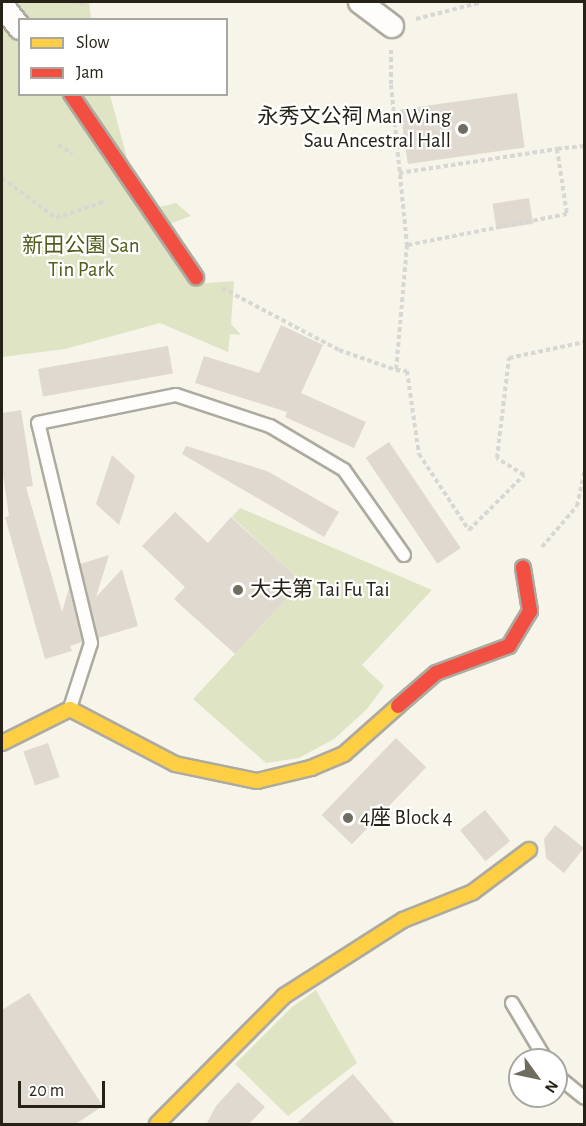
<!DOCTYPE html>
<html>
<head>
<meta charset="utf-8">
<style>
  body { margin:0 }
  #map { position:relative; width:586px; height:1126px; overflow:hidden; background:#f7f4e9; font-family:"Alegreya Sans","Noto Sans SC",sans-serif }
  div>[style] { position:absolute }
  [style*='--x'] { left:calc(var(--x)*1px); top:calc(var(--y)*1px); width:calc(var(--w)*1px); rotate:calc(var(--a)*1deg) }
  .green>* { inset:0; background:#dfe4c4 }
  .building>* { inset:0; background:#dfd9cf; transform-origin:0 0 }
  .path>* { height:4px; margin-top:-2px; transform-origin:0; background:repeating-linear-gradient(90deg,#d8d7d4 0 4.5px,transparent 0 7.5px) }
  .roads { filter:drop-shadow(2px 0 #adaaa0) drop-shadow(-2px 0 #adaaa0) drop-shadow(0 2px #adaaa0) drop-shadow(0 -2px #adaaa0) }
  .lane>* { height:12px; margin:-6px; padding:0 6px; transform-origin:6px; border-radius:6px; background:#fefdfc }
  .street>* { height:22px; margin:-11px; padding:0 11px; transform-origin:11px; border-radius:11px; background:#fefdfc }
  .slow>* { height:14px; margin:-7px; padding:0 7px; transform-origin:7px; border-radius:7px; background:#ffcf43 }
  .jam>* { height:14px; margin:-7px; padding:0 7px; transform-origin:7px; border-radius:7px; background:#f24e42 }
  .dots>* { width:16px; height:16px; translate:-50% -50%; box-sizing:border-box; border:3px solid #fff; border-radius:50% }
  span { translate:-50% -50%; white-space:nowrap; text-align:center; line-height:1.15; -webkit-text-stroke:4.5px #fff; paint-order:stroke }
  .poi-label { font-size:21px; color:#262216 }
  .right { translate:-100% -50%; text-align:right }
  .left { translate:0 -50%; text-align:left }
  .park-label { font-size:21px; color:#505c1a }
  .frame { position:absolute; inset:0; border:3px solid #262216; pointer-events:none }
  .legend { position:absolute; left:18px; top:18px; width:210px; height:78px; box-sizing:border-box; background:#fff; border:2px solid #a8a7a2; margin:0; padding:8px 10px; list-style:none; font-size:18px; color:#262216 }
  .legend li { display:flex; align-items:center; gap:12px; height:30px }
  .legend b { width:30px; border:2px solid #a8a7a2 }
  .north { position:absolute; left:508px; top:1048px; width:60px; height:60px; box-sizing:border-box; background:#fff; border:2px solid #a8a7a2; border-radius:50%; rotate:123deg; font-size:16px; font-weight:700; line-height:24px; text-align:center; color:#262216 }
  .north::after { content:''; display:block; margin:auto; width:21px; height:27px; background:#6f6c60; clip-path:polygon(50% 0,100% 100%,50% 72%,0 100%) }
  .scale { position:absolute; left:18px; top:1081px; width:87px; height:27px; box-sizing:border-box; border:3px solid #262216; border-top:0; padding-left:8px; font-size:18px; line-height:21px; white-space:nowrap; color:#262216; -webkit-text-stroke:4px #fff; paint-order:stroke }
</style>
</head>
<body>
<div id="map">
  <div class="green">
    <div style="clip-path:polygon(2px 2px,89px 2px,91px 19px,20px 20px,20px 94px,110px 95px,136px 191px,147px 210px,176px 203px,191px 216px,158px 228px,196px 284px,234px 281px,231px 324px,241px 335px,230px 334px,228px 352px,160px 323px,65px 349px,2px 357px)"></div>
    <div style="clip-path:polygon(240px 508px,432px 590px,362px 665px,384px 686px,367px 709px,334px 739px,299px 758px,266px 763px,193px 699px,302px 582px,232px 517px)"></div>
    <div style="clip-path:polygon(316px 990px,357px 1063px,288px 1116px,235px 1064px,292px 1007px)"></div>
  </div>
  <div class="building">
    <div style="left:517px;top:93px;width:55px;height:118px;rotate:82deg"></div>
    <div style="left:529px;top:198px;width:26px;height:37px;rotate:81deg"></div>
    <div style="clip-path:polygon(281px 325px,323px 345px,301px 393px,366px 422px,354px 448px,285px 417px,287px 412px,195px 383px,204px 356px,259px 373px)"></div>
    <div style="left:168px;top:346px;width:28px;height:132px;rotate:80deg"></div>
    <div style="clip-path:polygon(21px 410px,33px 486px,26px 487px,62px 612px,69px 588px,82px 642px,70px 646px,72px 651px,45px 659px,5px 517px,9px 516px,2px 468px,2px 413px)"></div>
    <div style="left:389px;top:442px;width:128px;height:28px;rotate:56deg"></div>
    <div style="clip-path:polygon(186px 446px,267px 471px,339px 512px,324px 537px,182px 454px)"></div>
    <div style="clip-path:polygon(112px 455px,135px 476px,119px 525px,96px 504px)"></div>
    <div style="clip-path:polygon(175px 512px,208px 543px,231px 517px,302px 582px,235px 654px,174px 599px,185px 587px,142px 546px)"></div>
    <div style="clip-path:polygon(109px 555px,96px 597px,122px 569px,138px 626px,98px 638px,80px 564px)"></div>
    <div style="left:396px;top:738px;width:42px;height:107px;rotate:44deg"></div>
    <div style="left:48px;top:743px;width:36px;height:26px;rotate:71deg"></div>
    <div style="left:485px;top:810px;width:40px;height:32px;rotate:51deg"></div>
    <div style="clip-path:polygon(555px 825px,584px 848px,564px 873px,546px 858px,544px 839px)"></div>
    <div style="clip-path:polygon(29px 993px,103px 1106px,74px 1125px,2px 1125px,2px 1010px)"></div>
    <div style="clip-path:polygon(353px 1074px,396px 1125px,295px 1125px,326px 1097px)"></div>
    <div style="clip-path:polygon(238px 1082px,265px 1107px,248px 1125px,206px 1125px,216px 1106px)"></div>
  </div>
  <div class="path">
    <div style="--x:72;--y:2;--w:15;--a:8"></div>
    <div style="--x:416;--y:19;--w:68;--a:-14.4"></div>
    <div style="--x:391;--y:50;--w:35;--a:90"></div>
    <div style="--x:391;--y:85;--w:161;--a:84.3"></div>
    <div style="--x:58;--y:145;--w:17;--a:31"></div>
    <div style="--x:584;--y:146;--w:27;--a:174"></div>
    <div style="--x:557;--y:149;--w:66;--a:81.3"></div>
    <div style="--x:567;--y:214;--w:163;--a:169"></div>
    <div style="--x:407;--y:245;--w:125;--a:95"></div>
    <div style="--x:396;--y:370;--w:11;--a:5"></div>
    <div style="--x:407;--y:371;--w:84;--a:81.8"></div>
    <div style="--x:419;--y:454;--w:91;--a:56.7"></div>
    <div style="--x:469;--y:530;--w:78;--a:-45"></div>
    <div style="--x:524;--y:475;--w:32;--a:-148"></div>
    <div style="--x:497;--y:458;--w:101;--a:-83.2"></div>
    <div style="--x:509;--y:358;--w:77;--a:-12"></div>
    <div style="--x:399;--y:173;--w:160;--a:-8.6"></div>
    <div style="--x:2;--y:178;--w:67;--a:36.5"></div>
    <div style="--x:56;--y:218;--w:53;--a:-18.8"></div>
    <div style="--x:222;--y:288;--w:132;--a:27.9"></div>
    <div style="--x:339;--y:350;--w:60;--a:19.3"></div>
    <div style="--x:542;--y:547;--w:54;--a:-49.5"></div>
    <div style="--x:577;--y:506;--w:35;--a:-78"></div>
  </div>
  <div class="roads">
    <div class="lane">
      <div style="--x:70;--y:708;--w:68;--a:-72.1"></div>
      <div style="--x:91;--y:643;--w:226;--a:-103.5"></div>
      <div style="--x:38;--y:423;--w:141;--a:-11.5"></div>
      <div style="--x:176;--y:395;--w:99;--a:18.3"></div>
      <div style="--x:270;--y:426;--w:86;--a:30.7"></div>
      <div style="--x:344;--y:470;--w:104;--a:54.8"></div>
      <div style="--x:512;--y:1003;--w:66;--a:59.2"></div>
      <div style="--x:556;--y:1075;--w:36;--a:39"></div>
    </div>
    <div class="street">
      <div style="--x:360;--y:2;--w:40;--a:37"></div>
      <div style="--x:2;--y:5;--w:29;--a:52"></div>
    </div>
    <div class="slow">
      <div style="--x:2;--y:743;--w:76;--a:-26.6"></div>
      <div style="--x:70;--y:709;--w:119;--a:27.6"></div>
      <div style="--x:175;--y:764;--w:84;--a:11.7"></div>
      <div style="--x:257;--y:781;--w:56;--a:-13.5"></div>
      <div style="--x:311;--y:768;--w:36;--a:-23"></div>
      <div style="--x:344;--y:754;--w:72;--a:-41.6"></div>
      <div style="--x:157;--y:1124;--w:180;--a:-45.2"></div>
      <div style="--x:284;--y:996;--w:141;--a:-32.6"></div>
      <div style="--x:403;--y:920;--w:75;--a:-21.8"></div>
      <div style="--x:473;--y:892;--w:70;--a:-36.9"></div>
    </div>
    <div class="jam">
      <div style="--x:71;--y:94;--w:222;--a:55.7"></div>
      <div style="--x:398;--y:706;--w:50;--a:-41"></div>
      <div style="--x:436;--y:673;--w:78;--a:-20.3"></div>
      <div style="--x:509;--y:646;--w:41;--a:-59"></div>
      <div style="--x:530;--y:611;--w:44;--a:-99.2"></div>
    </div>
  </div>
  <div class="dots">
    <div style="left:463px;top:129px;background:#6f6c60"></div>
    <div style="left:238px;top:590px;background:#6f6c60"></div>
    <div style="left:348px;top:818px;background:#6f6c60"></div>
  </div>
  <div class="poi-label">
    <span class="right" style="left:451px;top:129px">永秀文公祠 Man Wing<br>Sau Ancestral Hall</span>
    <span class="left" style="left:250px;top:590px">大夫第 Tai Fu Tai</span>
    <span class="left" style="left:360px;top:818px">4座 Block 4</span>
  </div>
  <div class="park-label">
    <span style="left:81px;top:258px">新田公園 San<br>Tin Park</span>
  </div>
  <div class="frame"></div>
  <ul class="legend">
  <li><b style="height:8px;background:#ffcf43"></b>Slow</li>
  <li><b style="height:8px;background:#f24e42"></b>Jam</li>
  </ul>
  <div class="north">N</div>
  <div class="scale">20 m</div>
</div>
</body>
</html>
